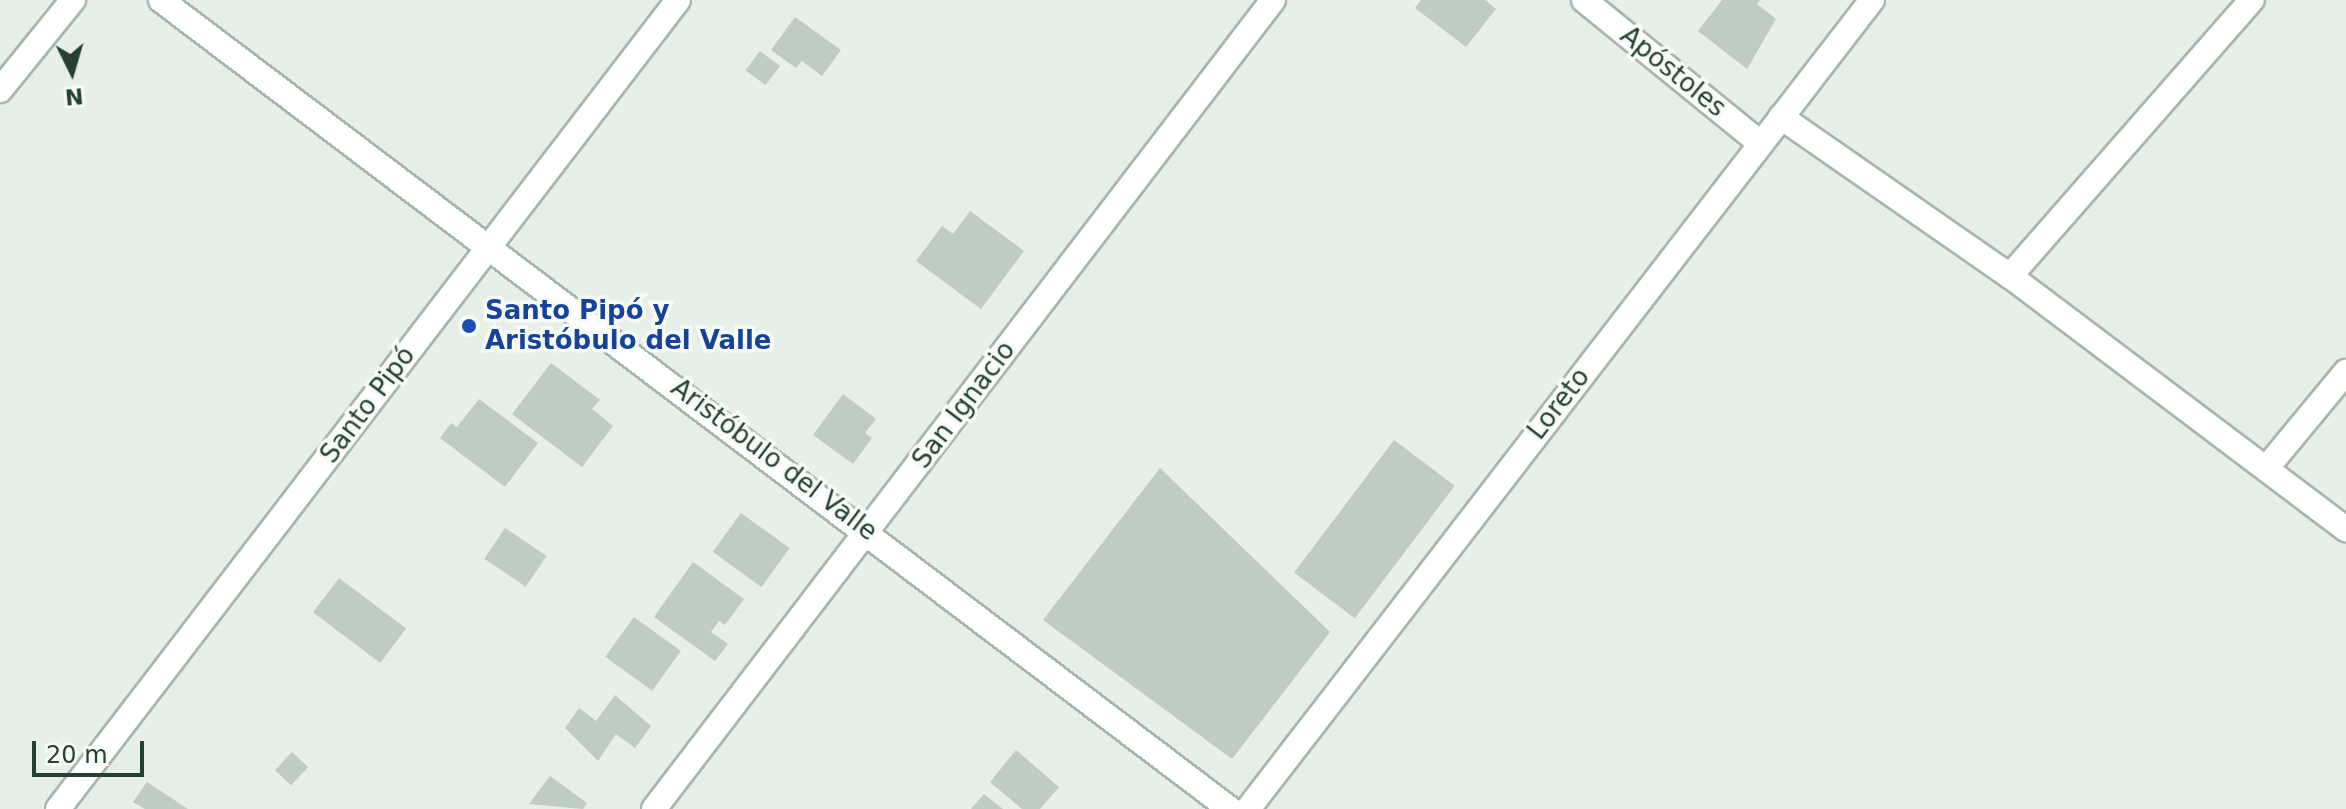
<!DOCTYPE html>
<html>
<head>
<meta charset="utf-8">
<style>
  body { margin:0 }
  #map { position:relative; width:2346px; height:809px; overflow:hidden; background:#e6efe8; font-family:"DejaVu Sans",sans-serif }
  div>[style] { position:absolute }
  [style*='--x'] { left:calc(var(--x)*1px); top:calc(var(--y)*1px); width:calc(var(--w)*1px); rotate:calc(var(--a)*1deg) }
  .building>* { inset:0; background:#beccc3; transform-origin:0 0 }
  .roads { filter:drop-shadow(2px 0 #a8b7ad) drop-shadow(-2px 0 #a8b7ad) drop-shadow(0 2px #a8b7ad) drop-shadow(0 -2px #a8b7ad) }
  .minor>* { height:24px; margin:-12px; padding:0 12px; transform-origin:12px; border-radius:12px; background:#fff }
  .dots>* { width:22px; height:22px; translate:-50% -50%; box-sizing:border-box; border:4px solid #f7fbf8; border-radius:50% }
  span { translate:-50% -50%; white-space:nowrap; text-align:center; line-height:1.15; -webkit-text-stroke:7px #f7fbf8; paint-order:stroke }
  .street-label { font-size:26px; color:#254131 }
  .transit-label { font-size:26px; color:#164399; font-weight:700 }
  .left { translate:0 -50%; text-align:left }
  .north { position:absolute; left:32px; top:32px; width:80px; height:80px; -webkit-text-stroke:6px #f7fbf8; paint-order:stroke; rotate:175deg; font-size:22px; font-weight:700; line-height:32px; text-align:center; color:#254131 }
  .north::after { content:''; display:block; margin:auto; width:28px; height:36px; background:#254131; clip-path:polygon(50% 0,100% 100%,50% 72%,0 100%) }
  .scale { position:absolute; left:32px; top:741px; width:112px; height:36px; box-sizing:border-box; border:4px solid #254131; border-top:0; padding-left:10px; font-size:24px; line-height:28px; white-space:nowrap; color:#254131; -webkit-text-stroke:6px #f7fbf8; paint-order:stroke }
</style>
</head>
<body>
<div id="map">
  <div class="building">
    <div style="clip-path:polygon(1421px 0,1485px 0,1496px 9px,1466px 47px,1415px 8px)"></div>
    <div style="clip-path:polygon(1722px 0,1760px 0,1757px 4px,1776px 19px,1747px 69px,1698px 31px)"></div>
    <div style="clip-path:polygon(795px 17px,841px 50px,822px 76px,802px 61px,796px 68px,771px 50px)"></div>
    <div style="left:760px;top:51px;width:25px;height:24px;rotate:37deg"></div>
    <div style="clip-path:polygon(970px 211px,1024px 251px,981px 309px,916px 261px,942px 226px,953px 234px)"></div>
    <div style="clip-path:polygon(551px 363px,600px 400px,592px 409px,613px 426px,582px 467px,512px 414px)"></div>
    <div style="clip-path:polygon(843px 394px,876px 419px,865px 433px,872px 438px,853px 464px,813px 435px)"></div>
    <div style="clip-path:polygon(479px 399px,538px 443px,505px 487px,440px 438px,451px 423px,457px 427px)"></div>
    <div style="left:1394px;top:440px;width:76px;height:166px;rotate:37deg"></div>
    <div style="clip-path:polygon(1160px 468px,1330px 632px,1232px 759px,1043px 620px)"></div>
    <div style="left:741px;top:513px;width:60px;height:48px;rotate:36deg"></div>
    <div style="left:505px;top:528px;width:50px;height:37px;rotate:34deg"></div>
    <div style="clip-path:polygon(693px 562px,744px 599px,725px 625px,719px 621px,711px 632px,728px 644px,715px 661px,654px 617px)"></div>
    <div style="left:339px;top:578px;width:84px;height:43px;rotate:37deg"></div>
    <div style="left:634px;top:617px;width:58px;height:49px;rotate:36deg"></div>
    <div style="clip-path:polygon(615px 695px,651px 726px,635px 748px,616px 734px,598px 761px,565px 728px,579px 708px,596px 721px)"></div>
    <div style="clip-path:polygon(1016px 750px,1059px 787px,1040px 809px,1022px 809px,990px 782px)"></div>
    <div style="left:292px;top:752px;width:22px;height:25px;rotate:43deg"></div>
    <div style="clip-path:polygon(550px 776px,587px 803px,583px 809px,529px 804px)"></div>
    <div style="clip-path:polygon(147px 782px,188px 809px,145px 809px,133px 802px)"></div>
    <div style="clip-path:polygon(984px 794px,1003px 809px,971px 809px)"></div>
  </div>
  <div class="roads">
    <div class="minor">
      <div style="--x:161;--y:0;--w:1341;--a:37.12"></div>
      <div style="--x:1584;--y:0;--w:228;--a:39.1"></div>
      <div style="--x:0;--y:90;--w:116;--a:-51"></div>
      <div style="--x:1781;--y:117;--w:279;--a:34.8"></div>
      <div style="--x:2010;--y:276;--w:421;--a:37"></div>
      <div style="--x:2010;--y:276;--w:367;--a:-48.8"></div>
      <div style="--x:2269;--y:465;--w:121;--a:-50.4"></div>
      <div style="--x:58;--y:809;--w:1019;--a:-52.53"></div>
      <div style="--x:654;--y:809;--w:1019;--a:-52.58"></div>
      <div style="--x:1248;--y:809;--w:1022;--a:-52.36"></div>
    </div>
  </div>
  <div class="dots">
    <div style="left:469px;top:326px;background:#1a4fb4"></div>
  </div>
  <div class="street-label">
    <span style="left:1673px;top:72px;rotate:39deg">Apóstoles</span>
    <span style="left:1559px;top:404px;rotate:-52deg">Loreto</span>
    <span style="left:368px;top:405px;rotate:-53deg">Santo Pipó</span>
    <span style="left:964px;top:405px;rotate:-53deg">San Ignacio</span>
    <span style="left:774px;top:460px;rotate:37deg">Aristóbulo del Valle</span>
  </div>
  <div class="transit-label">
    <span class="left" style="left:485px;top:326px">Santo Pipó y<br>Aristóbulo del Valle</span>
  </div>
  <div class="north">N</div>
  <div class="scale">20 m</div>
</div>
</body>
</html>
